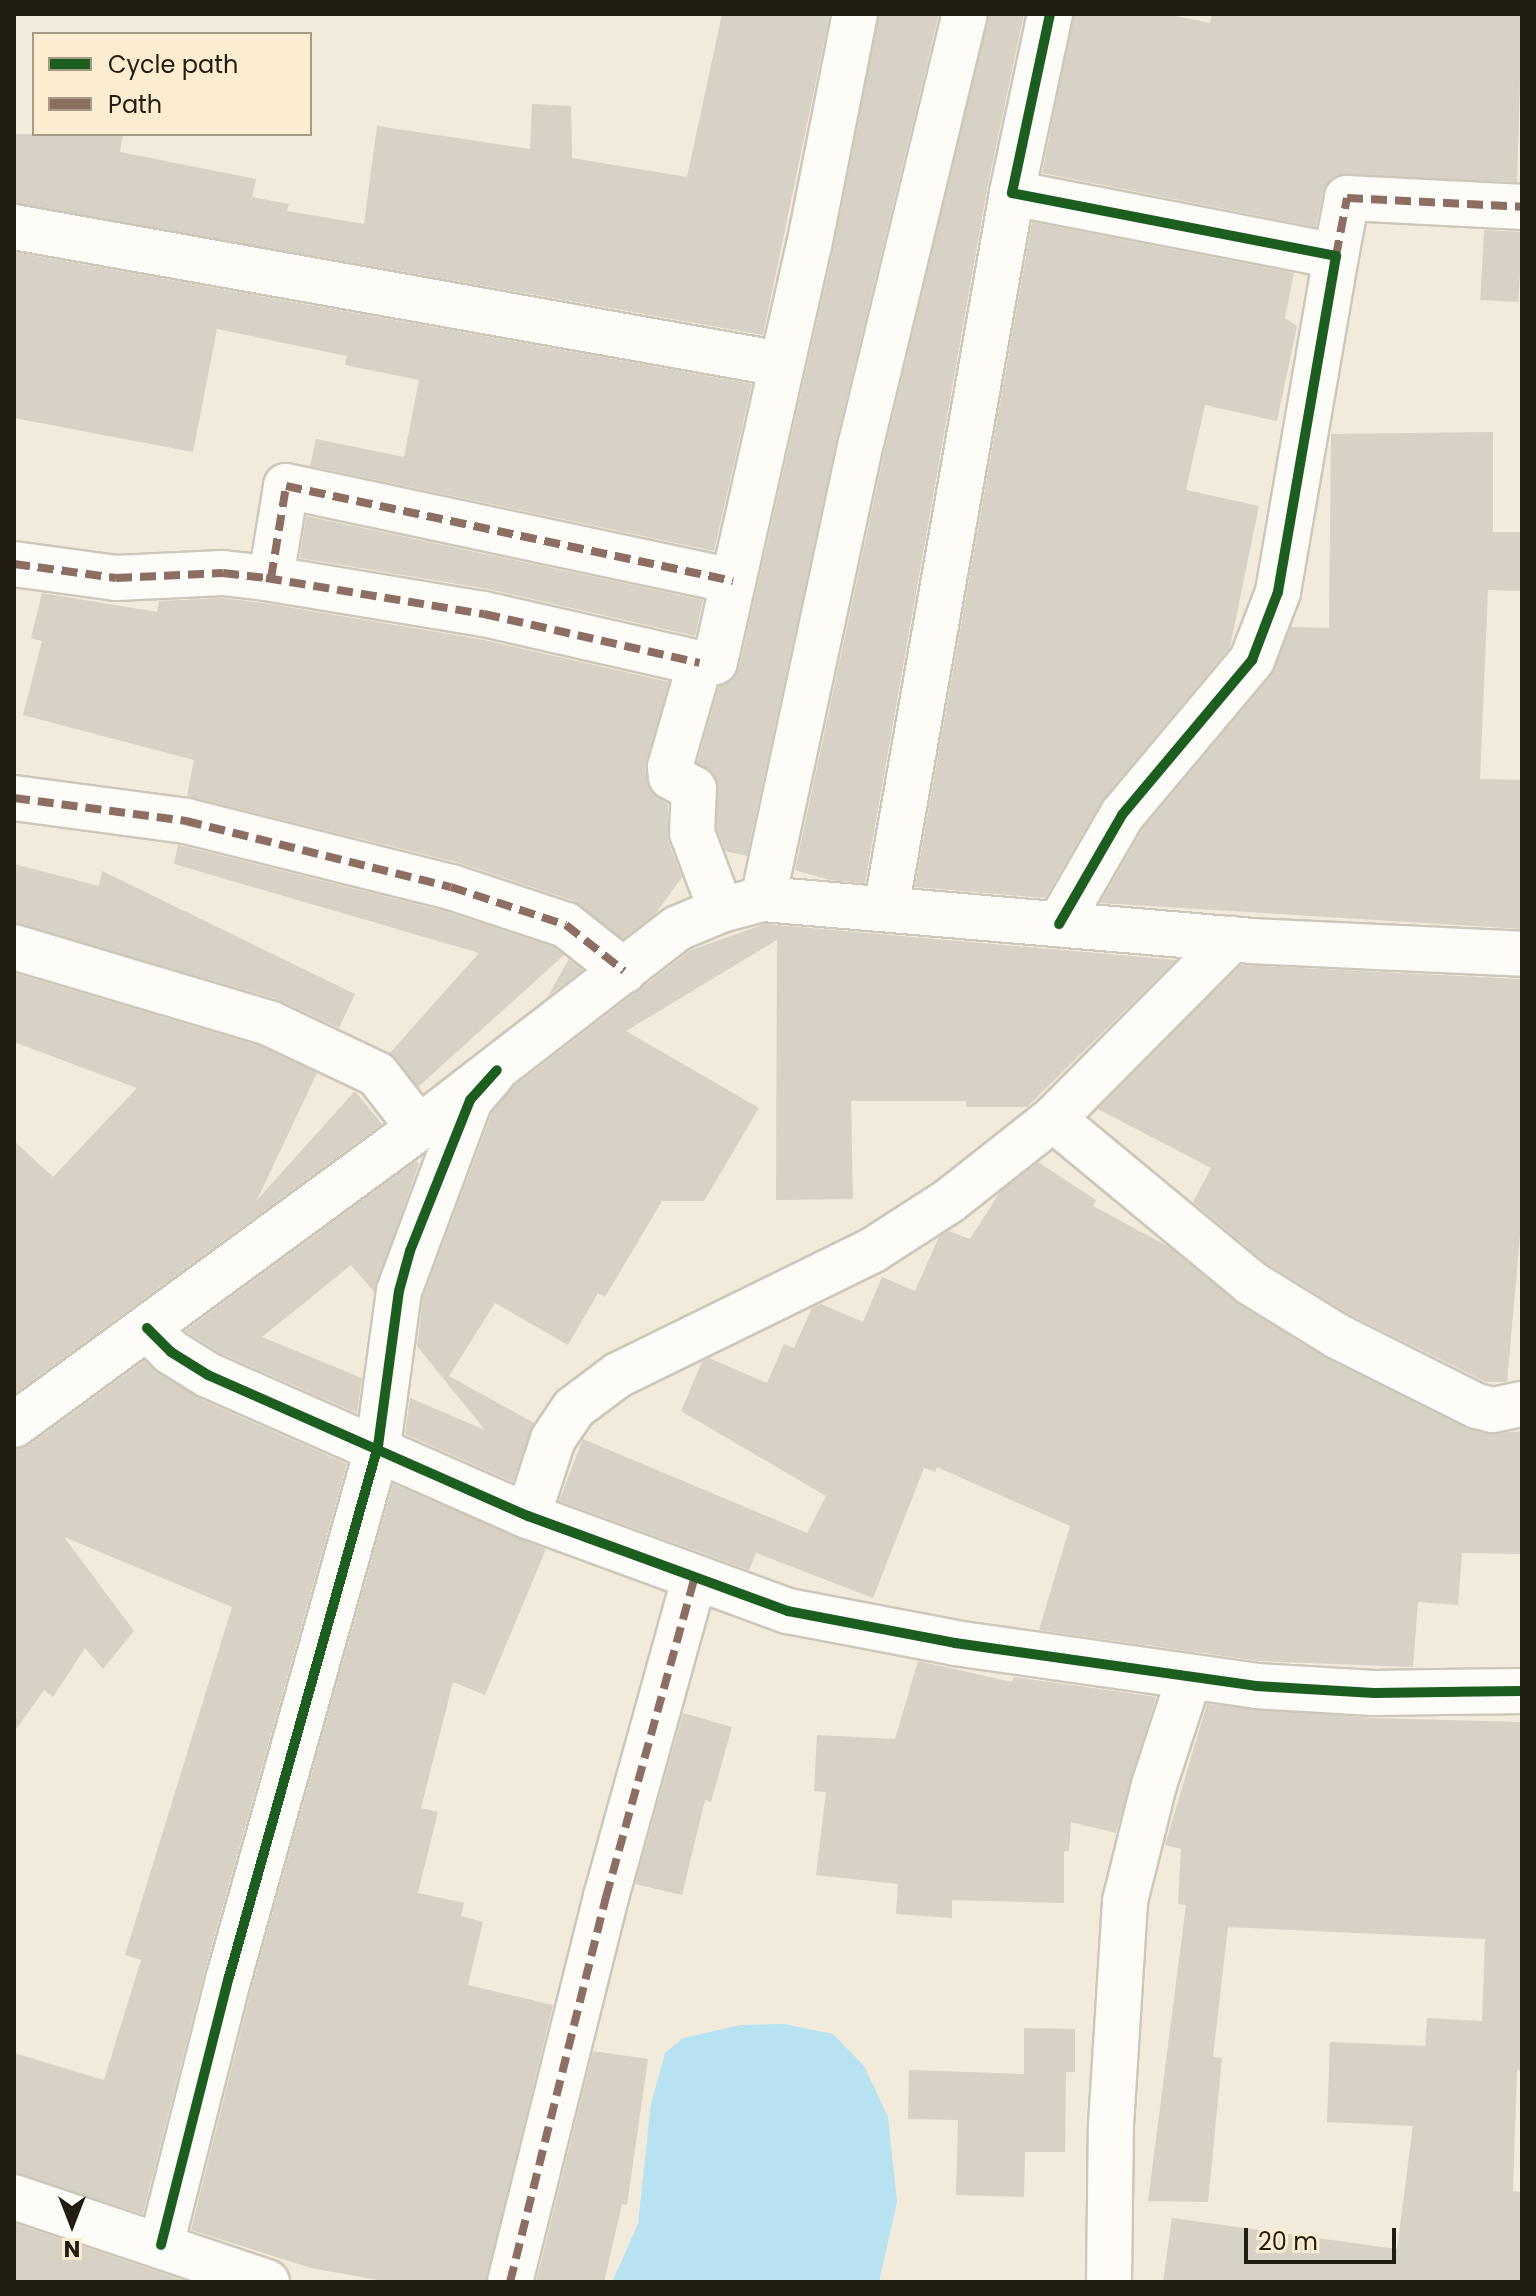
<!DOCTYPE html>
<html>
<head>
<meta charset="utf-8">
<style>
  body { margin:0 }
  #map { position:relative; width:1536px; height:2296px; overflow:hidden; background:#f2eada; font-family:Poppins,sans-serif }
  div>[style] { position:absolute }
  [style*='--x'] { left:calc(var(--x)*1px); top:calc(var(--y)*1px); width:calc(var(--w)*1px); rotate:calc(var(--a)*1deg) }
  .water>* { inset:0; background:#b6e2f1 }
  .building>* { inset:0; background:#d8d1c5; transform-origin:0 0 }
  .roads { filter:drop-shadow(2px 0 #cdc7ba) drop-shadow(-2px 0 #cdc7ba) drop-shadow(0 2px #cdc7ba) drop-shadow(0 -2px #cdc7ba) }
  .street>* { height:44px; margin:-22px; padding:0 22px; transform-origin:22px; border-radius:22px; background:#fdfcf9 }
  .secondary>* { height:44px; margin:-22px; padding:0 22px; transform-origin:22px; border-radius:22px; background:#fdfcf9 }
  .primary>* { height:44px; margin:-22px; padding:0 22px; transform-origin:22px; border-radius:22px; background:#fdfcf9 }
  .quiet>* { height:8px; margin-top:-4px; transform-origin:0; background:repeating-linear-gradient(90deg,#8d6e63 0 16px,transparent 0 24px) }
  .cycleway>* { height:10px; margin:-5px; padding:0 5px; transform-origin:5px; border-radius:5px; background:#1b5e20 }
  span { translate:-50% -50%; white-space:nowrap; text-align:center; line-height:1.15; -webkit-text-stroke:6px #fcedd0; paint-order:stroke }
  .frame { position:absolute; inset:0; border:16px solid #221d12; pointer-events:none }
  .legend { position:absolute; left:32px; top:32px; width:280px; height:104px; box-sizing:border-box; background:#fcedd0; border:2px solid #a59a84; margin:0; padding:10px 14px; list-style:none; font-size:24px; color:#221d12 }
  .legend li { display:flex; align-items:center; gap:16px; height:40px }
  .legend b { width:40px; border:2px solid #a59a84 }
  .north { position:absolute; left:32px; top:2184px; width:80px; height:80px; -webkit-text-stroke:6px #fcedd0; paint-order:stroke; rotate:180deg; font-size:22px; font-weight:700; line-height:32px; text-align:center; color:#221d12 }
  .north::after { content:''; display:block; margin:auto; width:28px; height:36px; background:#221d12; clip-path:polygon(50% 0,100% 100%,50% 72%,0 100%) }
  .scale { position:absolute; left:1244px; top:2228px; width:152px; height:36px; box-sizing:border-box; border:4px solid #221d12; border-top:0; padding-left:10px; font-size:24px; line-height:28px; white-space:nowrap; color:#221d12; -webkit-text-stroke:6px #fcedd0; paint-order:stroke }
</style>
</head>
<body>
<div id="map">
  <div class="water">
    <div style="clip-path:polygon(784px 2024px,833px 2034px,864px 2066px,888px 2117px,897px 2202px,879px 2282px,612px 2282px,638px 2224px,651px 2104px,665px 2053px,683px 2038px,741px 2025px)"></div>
  </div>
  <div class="building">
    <div style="clip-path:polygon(722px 14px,830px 14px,763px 335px,14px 203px,14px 134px,123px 134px,120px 152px,256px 179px,252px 197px,289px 204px,287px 211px,364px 224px,377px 126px,530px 149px,532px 104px,571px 106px,572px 158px,687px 177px)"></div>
    <div style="clip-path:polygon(879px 14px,939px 14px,837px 438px,747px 856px,725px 851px,717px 829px,716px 777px,697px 763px,719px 686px,732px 680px,739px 668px,833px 251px)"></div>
    <div style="clip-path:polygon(989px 14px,1024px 14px,987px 189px,865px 883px,829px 880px,795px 870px,885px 449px)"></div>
    <div style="clip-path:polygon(1074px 14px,1166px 14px,1210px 23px,1212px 14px,1522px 14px,1517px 182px,1337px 175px,1323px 193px,1316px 227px,1042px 173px)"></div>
    <div style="clip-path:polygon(1032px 222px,1294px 273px,1285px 318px,1297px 326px,1277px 421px,1205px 405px,1186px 490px,1259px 506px,1230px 647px,1103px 799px,1045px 898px,915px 887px)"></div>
    <div style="left:1484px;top:230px;width:38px;height:70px;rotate:3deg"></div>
    <div style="clip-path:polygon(14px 252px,752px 384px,714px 551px,310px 466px,316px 439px,404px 457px,419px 380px,345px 365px,347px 356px,217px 329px,193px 452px,14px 418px)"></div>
    <div style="clip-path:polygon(1493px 432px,1493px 532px,1522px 532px,1522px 591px,1488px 590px,1480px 779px,1522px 780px,1522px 929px,1100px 903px,1143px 829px,1271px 676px,1291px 627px,1329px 628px,1331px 434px)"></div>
    <div style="clip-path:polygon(306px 516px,703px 600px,695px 636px,488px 589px,300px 558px)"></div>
    <div style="clip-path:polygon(42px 593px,157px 612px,159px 601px,222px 598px,263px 603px,479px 639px,669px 682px,645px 769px,651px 792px,668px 804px,668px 841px,682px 877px,656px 913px,623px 939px,574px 901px,459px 863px,187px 796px,194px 760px,23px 715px,42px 641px,31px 638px)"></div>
    <div style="clip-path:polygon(178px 845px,444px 911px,554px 947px,564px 955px,418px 1087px,390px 1053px,479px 953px,174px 864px)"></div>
    <div style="clip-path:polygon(14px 864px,99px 886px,102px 871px,355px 994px,339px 1028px,276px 999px,14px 923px)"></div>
    <div style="clip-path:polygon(765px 924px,1176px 960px,1027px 1107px,966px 1107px,966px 1101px,851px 1101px,853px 1199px,776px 1200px,777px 940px,626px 1031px,759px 1108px,704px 1201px,662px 1201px,605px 1297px,598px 1293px,568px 1345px,495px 1303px,449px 1376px,534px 1423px,513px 1482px,405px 1434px,410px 1398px,485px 1430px,417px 1346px,423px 1297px,492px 1113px,513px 1087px,691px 950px)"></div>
    <div style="clip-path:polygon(569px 959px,583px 970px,548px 996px)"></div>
    <div style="clip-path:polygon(1241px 965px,1522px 979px,1522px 1213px,1507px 1382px,1486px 1382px,1349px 1314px,1266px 1263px,1193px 1202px,1211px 1168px,1098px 1109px)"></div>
    <div style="clip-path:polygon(14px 973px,260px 1046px,317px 1073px,257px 1200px,355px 1091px,382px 1124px,14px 1394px,14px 1141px,53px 1177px,137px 1088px,14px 1042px)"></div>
    <div style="clip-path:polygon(416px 1161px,419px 1164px,374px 1292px,351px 1265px,262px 1337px,362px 1378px,357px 1413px,220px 1353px,185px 1331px)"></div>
    <div style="clip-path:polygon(1038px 1162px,1096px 1200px,1093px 1206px,1169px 1247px,1238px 1304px,1324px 1357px,1466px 1428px,1488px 1434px,1522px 1431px,1522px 1554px,1462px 1553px,1458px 1605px,1418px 1602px,1413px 1667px,1259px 1661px,1039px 1630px,1070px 1526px,937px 1467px,935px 1472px,924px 1468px,873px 1598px,756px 1553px,749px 1570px,559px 1501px,583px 1439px,807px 1533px,826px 1496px,681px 1411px,702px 1362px,709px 1358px,767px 1383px,784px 1344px,794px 1348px,812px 1308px,821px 1304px,863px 1322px,882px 1277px,915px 1291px,939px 1237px,949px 1231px,970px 1239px,1000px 1192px)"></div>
    <div style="clip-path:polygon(144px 1361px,198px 1398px,347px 1464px,205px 1970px,143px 2214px,14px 2173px,14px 2053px,104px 2080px,141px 1960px,125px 1955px,232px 1607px,64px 1537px,134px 1631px,103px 1669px,85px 1648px,53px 1697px,44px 1690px,14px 1732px,14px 1450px,29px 1445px)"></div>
    <div style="clip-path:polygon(393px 1484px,546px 1549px,485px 1695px,453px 1682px,421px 1808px,438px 1812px,418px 1893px,464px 1903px,461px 1916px,483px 1922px,468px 1985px,553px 2005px,486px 2282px,389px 2282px,311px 2268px,191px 2230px,253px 1983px)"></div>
    <div style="clip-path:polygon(918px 1661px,1012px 1682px,1014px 1677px,1156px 1697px,1116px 1833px,1071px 1822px,1069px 1851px,1064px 1851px,1064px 1903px,952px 1900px,952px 1918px,896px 1914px,898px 1884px,816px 1875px,826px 1792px,814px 1791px,817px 1735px,895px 1739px)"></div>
    <div style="clip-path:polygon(1207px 1704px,1373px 1718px,1522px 1722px,1522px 2071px,1517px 2070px,1513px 2191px,1522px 2192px,1522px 2282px,1163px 2282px,1172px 2218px,1397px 2249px,1413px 2126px,1327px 2122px,1330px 2042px,1425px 2046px,1427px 2018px,1482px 2021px,1485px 1939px,1228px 1927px,1213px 2057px,1222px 2058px,1208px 2202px,1148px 2201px,1186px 1905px,1178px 1904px,1181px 1849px,1165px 1845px)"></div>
    <div style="clip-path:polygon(683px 1713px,732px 1727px,711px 1802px,705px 1800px,682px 1895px,635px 1884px)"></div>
    <div style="clip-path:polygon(1024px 2028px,1075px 2029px,1075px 2072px,1066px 2072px,1065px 2152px,1025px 2152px,1024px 2197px,956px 2195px,958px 2120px,908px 2119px,909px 2070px,1024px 2074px)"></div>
    <div style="clip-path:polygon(593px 2051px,648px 2059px,627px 2205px,622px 2204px,604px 2282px,536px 2282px)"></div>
    <div style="clip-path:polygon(14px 2223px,185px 2281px,14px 2282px)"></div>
  </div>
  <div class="roads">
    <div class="street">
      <div style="--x:1050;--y:14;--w:183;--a:102"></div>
      <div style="--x:1012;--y:193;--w:330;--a:11"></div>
      <div style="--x:1336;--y:256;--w:341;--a:99.8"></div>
      <div style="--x:1278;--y:592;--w:73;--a:110.9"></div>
      <div style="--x:1252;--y:660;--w:202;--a:130"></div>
      <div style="--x:1122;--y:815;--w:126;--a:120"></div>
      <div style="--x:14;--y:227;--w:779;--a:10.13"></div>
      <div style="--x:1336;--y:256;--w:59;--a:-79.3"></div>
      <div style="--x:1347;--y:198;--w:175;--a:2.9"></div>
      <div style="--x:14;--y:564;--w:103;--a:7.8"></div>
      <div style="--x:116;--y:578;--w:107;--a:-2.7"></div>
      <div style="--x:223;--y:573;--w:43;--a:6.6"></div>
      <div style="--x:266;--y:578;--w:221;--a:9.4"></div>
      <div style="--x:484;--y:614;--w:221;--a:12.8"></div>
      <div style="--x:271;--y:578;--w:93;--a:-80.7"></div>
      <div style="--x:286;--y:486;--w:457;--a:12"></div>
      <div style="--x:14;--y:798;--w:174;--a:7.6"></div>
      <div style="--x:186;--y:821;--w:273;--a:14"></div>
      <div style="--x:451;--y:887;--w:121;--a:18.3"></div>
      <div style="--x:566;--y:925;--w:74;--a:38.4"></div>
      <div style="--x:886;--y:909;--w:727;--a:-80.02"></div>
      <div style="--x:721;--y:910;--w:82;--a:-110.6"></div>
      <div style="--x:692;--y:833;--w:44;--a:-87.4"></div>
      <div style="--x:694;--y:789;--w:26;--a:-152"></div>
      <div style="--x:671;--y:777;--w:10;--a:-96"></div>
      <div style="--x:670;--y:767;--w:108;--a:-73.9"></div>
      <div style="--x:700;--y:663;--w:15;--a:-4"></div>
      <div style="--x:715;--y:662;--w:426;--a:-77.3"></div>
      <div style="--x:809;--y:246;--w:237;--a:-78.8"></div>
      <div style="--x:14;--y:947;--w:266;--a:16.6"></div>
      <div style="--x:269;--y:1023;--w:119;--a:25.3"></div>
      <div style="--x:377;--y:1074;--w:68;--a:52.1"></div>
      <div style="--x:1053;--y:1119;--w:257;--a:39.6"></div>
      <div style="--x:1251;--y:1283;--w:101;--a:31.6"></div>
      <div style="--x:1337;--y:1336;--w:157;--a:26.6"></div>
      <div style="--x:1477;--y:1406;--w:16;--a:14"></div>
      <div style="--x:1493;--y:1410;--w:30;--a:-12"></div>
      <div style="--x:528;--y:1516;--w:81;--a:-72"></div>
      <div style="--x:553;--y:1439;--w:37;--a:-56"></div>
      <div style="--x:574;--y:1408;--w:55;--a:-36.9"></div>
      <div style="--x:618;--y:1375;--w:284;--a:-26.1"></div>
      <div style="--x:873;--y:1250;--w:90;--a:-32.8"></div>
      <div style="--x:949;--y:1201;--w:132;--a:-38.3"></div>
      <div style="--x:1053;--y:1119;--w:254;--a:-45.2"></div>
      <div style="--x:161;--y:2245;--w:276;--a:-75.8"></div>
      <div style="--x:229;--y:1977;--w:552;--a:-74.33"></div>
      <div style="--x:378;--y:1446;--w:156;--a:-82.3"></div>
      <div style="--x:399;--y:1291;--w:204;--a:-69.6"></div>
      <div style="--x:470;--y:1100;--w:33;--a:-49"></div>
      <div style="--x:510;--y:2282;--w:397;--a:-76"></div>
      <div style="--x:606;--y:1897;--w:330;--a:-74.5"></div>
      <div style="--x:1109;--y:2282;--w:157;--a:-89.3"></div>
      <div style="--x:1111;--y:2125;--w:224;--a:-86.4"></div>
      <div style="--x:1125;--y:1901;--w:120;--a:-76"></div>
      <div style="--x:1154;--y:1785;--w:113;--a:-71.9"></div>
    </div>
    <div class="secondary">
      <div style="--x:763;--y:899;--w:466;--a:-77.9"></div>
      <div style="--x:861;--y:443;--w:441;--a:-76.4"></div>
      <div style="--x:147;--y:1328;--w:34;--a:45"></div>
      <div style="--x:171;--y:1352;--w:44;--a:31.9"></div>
      <div style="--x:208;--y:1375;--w:350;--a:23.8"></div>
      <div style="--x:528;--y:1516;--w:277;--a:20.1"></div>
      <div style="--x:788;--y:1611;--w:170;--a:10.8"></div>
      <div style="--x:955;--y:1643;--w:304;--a:8.1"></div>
      <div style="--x:1256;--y:1686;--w:118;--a:3.4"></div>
      <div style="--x:1374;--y:1693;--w:148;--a:-0.8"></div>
      <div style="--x:14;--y:2197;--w:267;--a:18.6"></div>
    </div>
    <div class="primary">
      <div style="--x:14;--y:1425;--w:502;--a:-36.25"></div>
      <div style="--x:419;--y:1128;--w:327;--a:-37.7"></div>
      <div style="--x:678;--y:928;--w:47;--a:-22.7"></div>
      <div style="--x:721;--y:910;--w:43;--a:-14.7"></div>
      <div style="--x:763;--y:899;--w:490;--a:4.9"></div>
      <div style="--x:1251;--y:941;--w:271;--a:2.7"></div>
    </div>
  </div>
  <div class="quiet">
    <div style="--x:1336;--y:256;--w:59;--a:-79.3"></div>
    <div style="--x:1347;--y:198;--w:175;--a:2.9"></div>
    <div style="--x:14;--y:564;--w:103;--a:7.8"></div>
    <div style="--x:116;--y:578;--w:107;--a:-2.7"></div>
    <div style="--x:223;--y:573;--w:43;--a:6.6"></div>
    <div style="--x:266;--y:578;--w:221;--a:9.4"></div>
    <div style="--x:484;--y:614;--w:221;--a:12.8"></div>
    <div style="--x:271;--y:578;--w:93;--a:-80.7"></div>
    <div style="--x:286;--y:486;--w:457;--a:12"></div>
    <div style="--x:14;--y:798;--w:174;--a:7.6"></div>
    <div style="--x:186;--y:821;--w:273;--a:14"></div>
    <div style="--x:451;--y:887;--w:121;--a:18.3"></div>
    <div style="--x:566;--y:925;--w:74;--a:38.4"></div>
    <div style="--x:510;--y:2282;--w:397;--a:-76"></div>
    <div style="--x:606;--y:1897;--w:330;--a:-74.5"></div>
  </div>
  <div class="cycleway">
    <div style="--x:1050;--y:14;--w:183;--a:102"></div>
    <div style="--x:1012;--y:193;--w:330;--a:11"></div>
    <div style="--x:1336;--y:256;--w:341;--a:99.8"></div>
    <div style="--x:1278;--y:592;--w:73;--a:110.9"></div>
    <div style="--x:1252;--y:660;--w:202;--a:130"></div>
    <div style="--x:1122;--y:815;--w:126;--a:120"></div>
    <div style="--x:147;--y:1328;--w:34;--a:45"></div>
    <div style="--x:171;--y:1352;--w:44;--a:31.9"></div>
    <div style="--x:208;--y:1375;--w:350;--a:23.8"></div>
    <div style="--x:528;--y:1516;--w:277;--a:20.1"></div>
    <div style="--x:788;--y:1611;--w:170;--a:10.8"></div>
    <div style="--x:955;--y:1643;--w:304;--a:8.1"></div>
    <div style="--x:1256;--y:1686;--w:118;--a:3.4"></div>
    <div style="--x:1374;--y:1693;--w:148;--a:-0.8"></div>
    <div style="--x:161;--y:2245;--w:276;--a:-75.8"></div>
    <div style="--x:229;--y:1977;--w:552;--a:-74.33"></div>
    <div style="--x:378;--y:1446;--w:156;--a:-82.3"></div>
    <div style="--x:399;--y:1291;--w:41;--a:-74.6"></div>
    <div style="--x:410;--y:1251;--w:162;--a:-68.3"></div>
    <div style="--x:470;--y:1100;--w:40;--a:-48"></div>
  </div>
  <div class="frame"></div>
  <ul class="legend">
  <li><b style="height:10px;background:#1b5e20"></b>Cycle path</li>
  <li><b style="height:10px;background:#8d6e63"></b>Path</li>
  </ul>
  <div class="north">N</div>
  <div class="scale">20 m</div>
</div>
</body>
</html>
